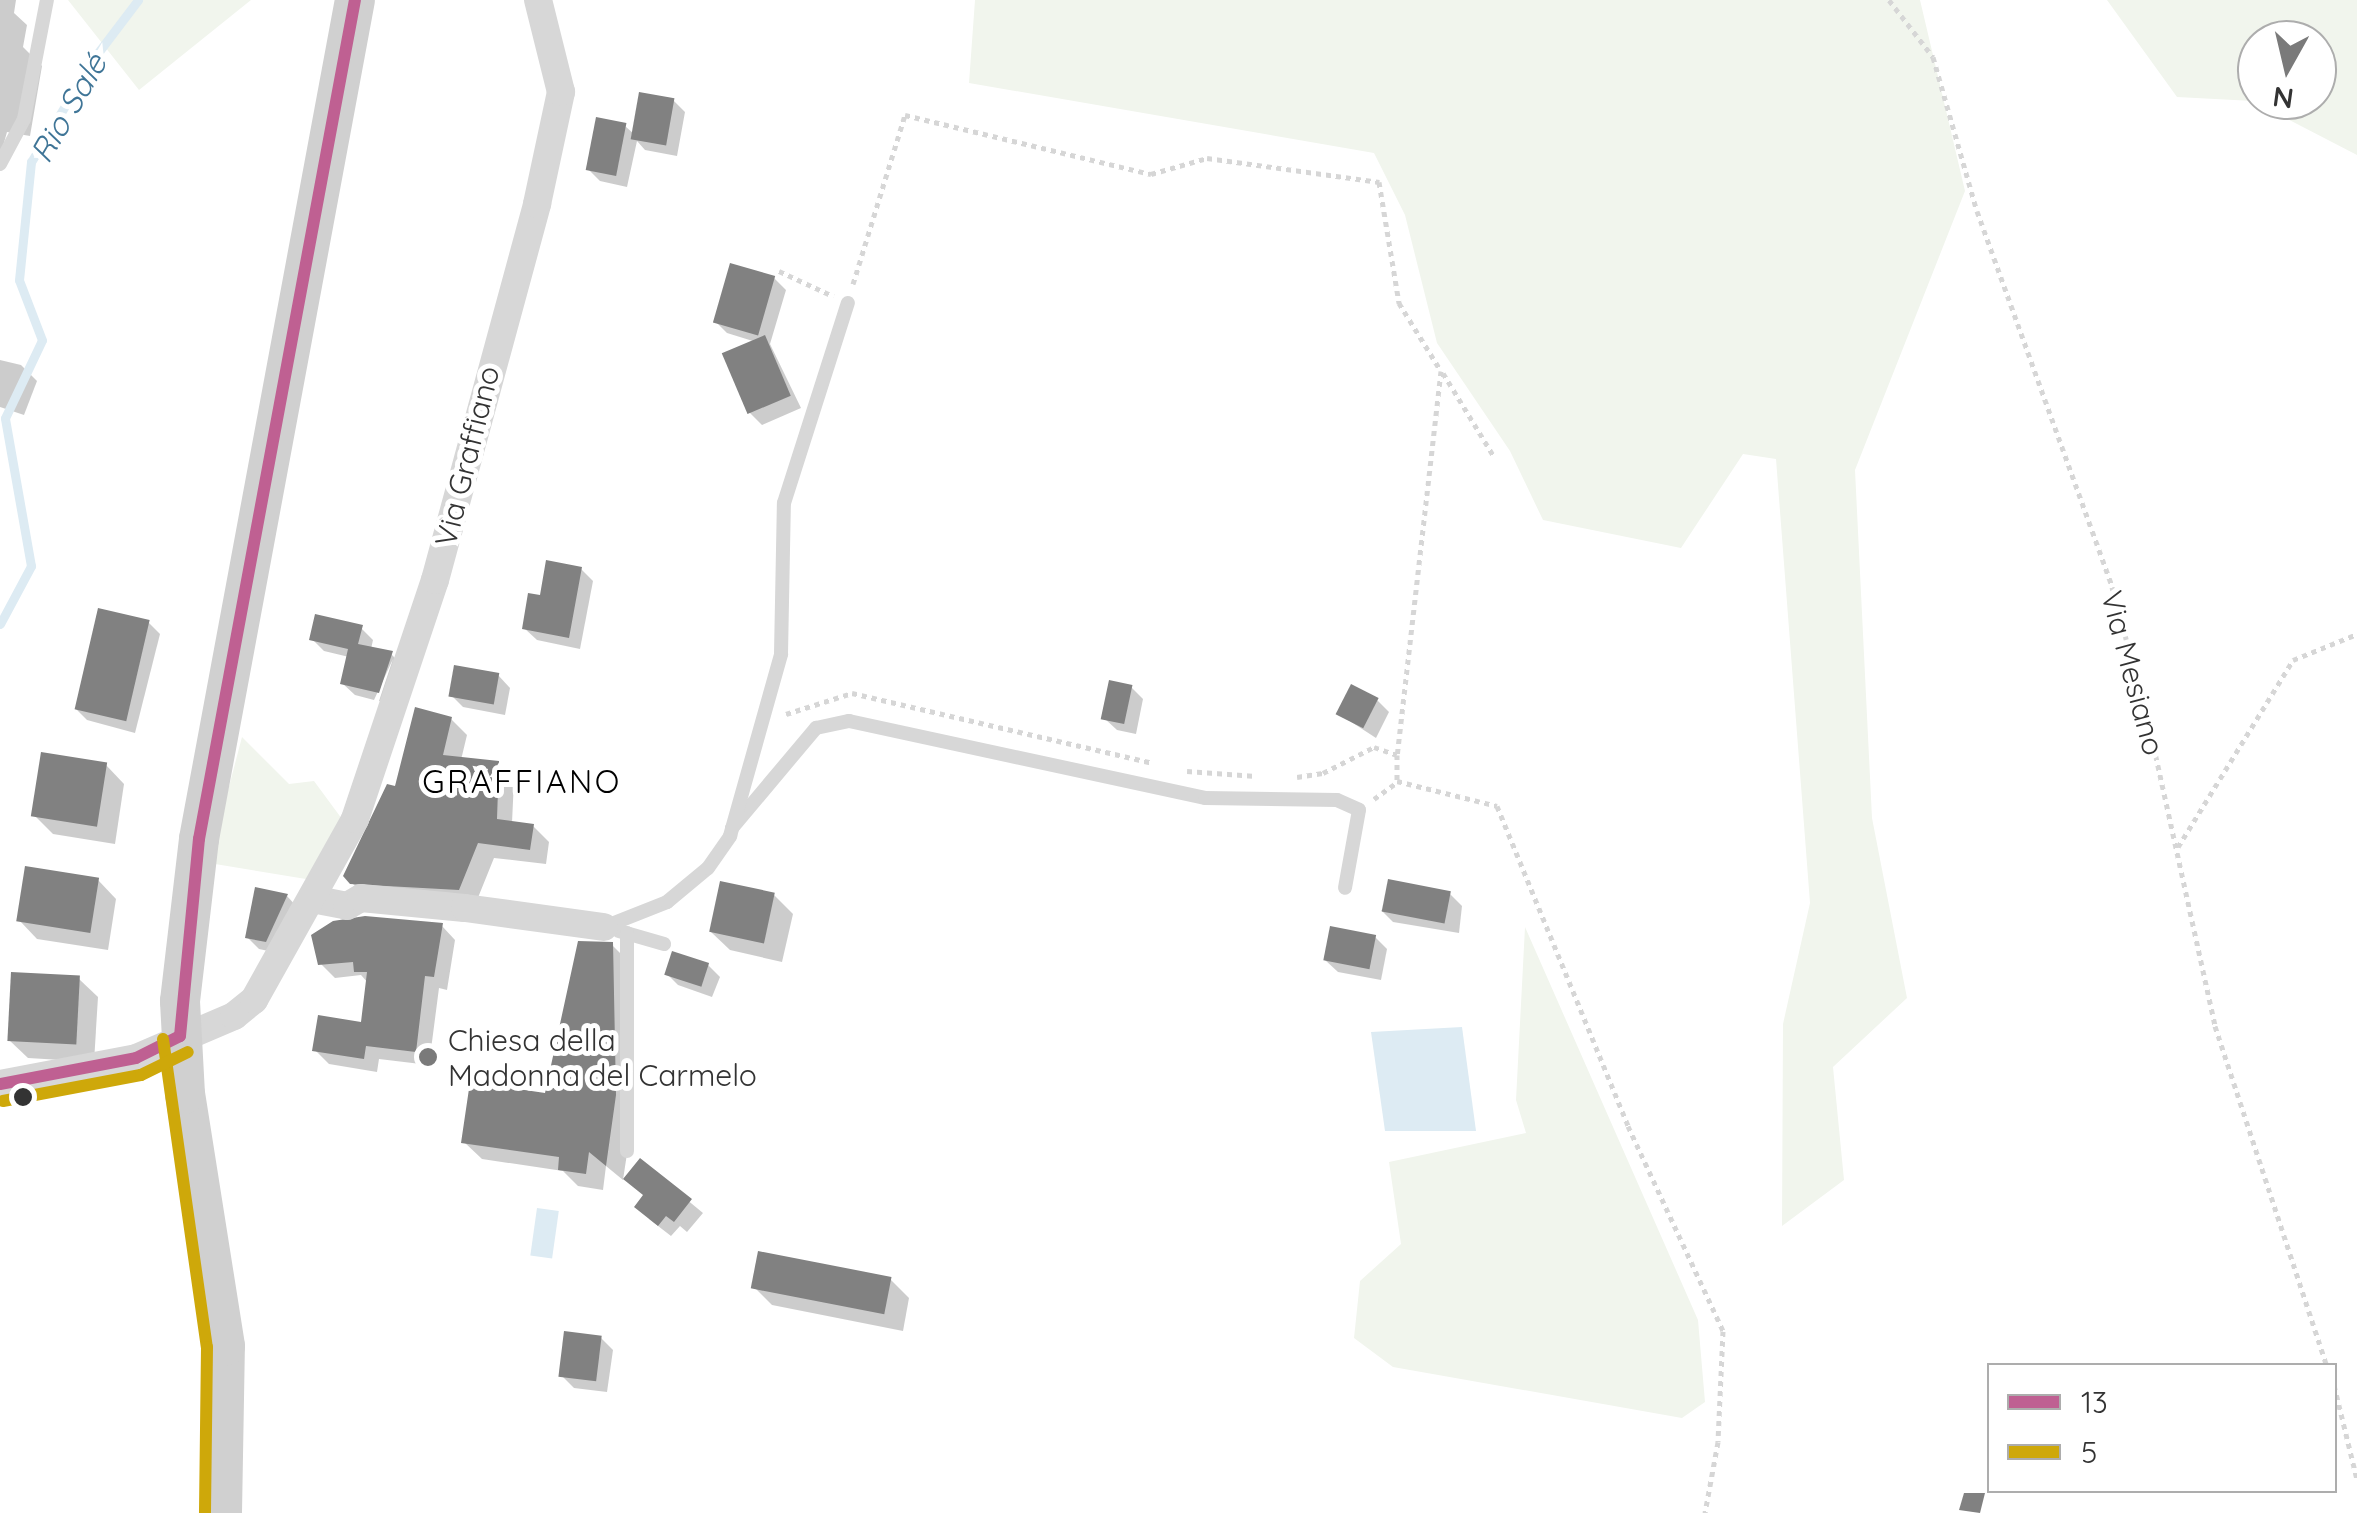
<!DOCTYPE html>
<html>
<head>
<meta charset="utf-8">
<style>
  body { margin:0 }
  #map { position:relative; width:2357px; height:1513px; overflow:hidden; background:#fff; font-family:Quicksand,sans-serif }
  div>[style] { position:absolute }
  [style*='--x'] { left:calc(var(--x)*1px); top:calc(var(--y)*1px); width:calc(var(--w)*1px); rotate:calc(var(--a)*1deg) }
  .green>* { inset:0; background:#f1f5ed }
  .water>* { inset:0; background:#ddebf3; transform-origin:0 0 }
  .shadow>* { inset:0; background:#0003 }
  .stream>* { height:9px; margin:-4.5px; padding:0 4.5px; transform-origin:4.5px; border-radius:4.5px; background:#ddebf3 }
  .building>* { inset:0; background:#818181; transform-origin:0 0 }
  .path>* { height:5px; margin-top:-2.5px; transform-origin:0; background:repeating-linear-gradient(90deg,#d6d6d6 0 5px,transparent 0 10px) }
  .service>* { height:14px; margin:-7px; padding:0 7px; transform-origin:7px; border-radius:7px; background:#d7d7d7 }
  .minor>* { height:28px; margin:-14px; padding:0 14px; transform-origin:14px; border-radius:14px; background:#d7d7d7 }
  .secondary>* { height:40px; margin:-20px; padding:0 20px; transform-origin:20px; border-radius:20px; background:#d0d0d0 }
  .bus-1>* { height:12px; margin:-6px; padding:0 6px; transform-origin:6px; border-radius:6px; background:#bf6092 }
  .bus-2>* { height:12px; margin:-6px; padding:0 6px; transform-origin:6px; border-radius:6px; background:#cea80a }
  .dots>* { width:28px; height:28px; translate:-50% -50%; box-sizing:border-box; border:5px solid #fff; border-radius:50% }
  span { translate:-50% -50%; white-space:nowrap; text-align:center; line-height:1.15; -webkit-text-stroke:10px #fff; paint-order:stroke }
  .street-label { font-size:30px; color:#333 }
  .poi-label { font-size:30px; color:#333 }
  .left { translate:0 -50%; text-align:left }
  .water-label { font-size:32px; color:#3f7597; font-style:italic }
  .neighbourhood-label { font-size:32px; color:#000; letter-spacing:2.5px }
  .legend { position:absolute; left:1987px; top:1363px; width:350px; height:130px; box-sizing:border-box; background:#fff; border:2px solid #adadad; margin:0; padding:12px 18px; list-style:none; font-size:30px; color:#333 }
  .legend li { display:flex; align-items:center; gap:20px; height:50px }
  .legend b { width:50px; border:2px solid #adadad }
  .north { position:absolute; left:2237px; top:20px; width:100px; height:100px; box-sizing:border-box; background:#fff; border:2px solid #adadad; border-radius:50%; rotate:188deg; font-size:28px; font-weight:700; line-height:40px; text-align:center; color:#333 }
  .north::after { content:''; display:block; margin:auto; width:35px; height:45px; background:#7a7a7a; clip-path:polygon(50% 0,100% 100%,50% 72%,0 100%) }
</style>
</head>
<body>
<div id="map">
  <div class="green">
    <div style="clip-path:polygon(68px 0,251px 0,139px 90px)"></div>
    <div style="clip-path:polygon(975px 0,1920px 0,1965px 191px,1855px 470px,1872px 818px,1907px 998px,1833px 1067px,1844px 1180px,1782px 1226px,1783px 1024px,1810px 903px,1776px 459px,1743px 454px,1681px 548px,1543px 520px,1510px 451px,1437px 343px,1405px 215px,1374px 153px,969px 83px)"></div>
    <div style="clip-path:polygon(evenodd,2107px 0,2357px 0,2357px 155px,2253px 101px,2177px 97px,2107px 0,2317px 40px,2317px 100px,2257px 100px,2257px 40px,2317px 40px)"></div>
    <div style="clip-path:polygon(242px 737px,289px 784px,314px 781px,342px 819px,312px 880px,209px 863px)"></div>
    <div style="clip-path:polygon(1525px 927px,1698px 1320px,1705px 1402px,1682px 1418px,1393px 1367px,1354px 1338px,1360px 1281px,1401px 1244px,1389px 1162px,1526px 1133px,1516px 1100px)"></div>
  </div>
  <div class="water">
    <div style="clip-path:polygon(1462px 1027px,1476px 1131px,1385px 1131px,1371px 1032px)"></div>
    <div style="left:537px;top:1208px;width:22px;height:48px;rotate:8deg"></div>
  </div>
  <div class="shadow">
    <div style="clip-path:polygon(0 0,16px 0,14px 13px,27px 25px,23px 47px,42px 66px,30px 136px,7px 132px,0 157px)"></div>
    <div style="clip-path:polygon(673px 100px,685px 112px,677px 156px,645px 150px,637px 141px,627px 187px,600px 181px,588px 169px,625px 126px,634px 134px)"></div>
    <div style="clip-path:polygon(774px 278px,786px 290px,770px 344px,801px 408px,762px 425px,750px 413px,756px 342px,727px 333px,715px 321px)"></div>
    <div style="clip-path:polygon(0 360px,21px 365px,37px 381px,24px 415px,0 407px)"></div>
    <div style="clip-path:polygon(581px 569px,593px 581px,580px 649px,537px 640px,524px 628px,542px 598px)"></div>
    <div style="clip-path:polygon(148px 622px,160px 634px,135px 733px,87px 720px,75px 708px)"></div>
    <div style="clip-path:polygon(361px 628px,373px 640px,371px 649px,391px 654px,403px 666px,391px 703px,379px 701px,393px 659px,374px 700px,355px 695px,342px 683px,349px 657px,324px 651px,312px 639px)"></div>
    <div style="clip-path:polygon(498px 675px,510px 688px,505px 715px,463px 707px,451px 695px)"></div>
    <div style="clip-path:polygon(1131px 687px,1143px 699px,1136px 734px,1117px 730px,1104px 718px)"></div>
    <div style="clip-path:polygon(1377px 700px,1389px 712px,1376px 738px,1339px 714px)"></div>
    <div style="clip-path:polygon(451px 719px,467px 735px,461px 760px,498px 764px,514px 780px,512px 823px,533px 826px,549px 842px,546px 864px,494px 858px,475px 905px,368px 899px,352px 883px,397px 789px)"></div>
    <div style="clip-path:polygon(106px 765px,124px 784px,115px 844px,53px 834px,34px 815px)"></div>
    <div style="clip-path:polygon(98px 880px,116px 899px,108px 950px,37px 939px,19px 920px)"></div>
    <div style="clip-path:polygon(1450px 894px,1462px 906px,1459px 933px,1393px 922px,1381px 910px)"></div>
    <div style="clip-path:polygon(774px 895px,793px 914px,782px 962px,730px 950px,711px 932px)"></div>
    <div style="clip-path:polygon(287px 896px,298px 908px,278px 953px,259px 949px,247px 937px)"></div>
    <div style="clip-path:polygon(442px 926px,455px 940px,447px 990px,439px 988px,429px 1065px,379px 1059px,377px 1072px,329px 1064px,315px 1050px,363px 1025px,368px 983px,361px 975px,335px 978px,321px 964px)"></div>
    <div style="clip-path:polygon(1375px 937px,1387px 949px,1381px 980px,1338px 972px,1325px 960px)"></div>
    <div style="clip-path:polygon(611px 944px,629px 962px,633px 1114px,623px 1180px,606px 1166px,603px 1190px,578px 1186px,563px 1171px,482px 1159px,464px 1142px,547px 1096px)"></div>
    <div style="clip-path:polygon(708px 965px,720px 977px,712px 997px,678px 985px,666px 973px)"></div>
    <div style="clip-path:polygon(79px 979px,98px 997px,94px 1062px,28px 1058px,9px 1040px)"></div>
    <div style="clip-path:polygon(640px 1161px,703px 1213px,687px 1232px,680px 1226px,671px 1236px,649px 1219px)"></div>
    <div style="clip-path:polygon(890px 1279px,909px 1298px,903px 1331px,772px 1305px,754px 1287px)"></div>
    <div style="clip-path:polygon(601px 1338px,613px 1350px,607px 1392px,574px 1388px,562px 1376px)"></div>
  </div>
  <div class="stream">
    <div style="--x:0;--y:624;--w:66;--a:-61.9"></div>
    <div style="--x:31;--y:566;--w:150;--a:-100"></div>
    <div style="--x:5;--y:418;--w:86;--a:-64.6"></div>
    <div style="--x:42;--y:340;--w:64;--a:-111"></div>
    <div style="--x:19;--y:280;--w:119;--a:-84.2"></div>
    <div style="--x:31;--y:162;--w:122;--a:-58.8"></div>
    <div style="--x:94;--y:58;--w:73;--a:-52.8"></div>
  </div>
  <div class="building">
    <div style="left:639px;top:92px;width:36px;height:48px;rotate:10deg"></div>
    <div style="left:596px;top:117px;width:31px;height:54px;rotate:11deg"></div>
    <div style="left:730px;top:263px;width:47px;height:62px;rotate:16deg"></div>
    <div style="left:765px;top:335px;width:66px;height:47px;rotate:67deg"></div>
    <div style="clip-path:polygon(546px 560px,582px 567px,569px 638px,522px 629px,528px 593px,540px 595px)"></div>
    <div style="left:98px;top:608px;width:53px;height:104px;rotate:13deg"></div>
    <div style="clip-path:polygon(315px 614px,363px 625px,358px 644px,393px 651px,379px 693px,340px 684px,348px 649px,309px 640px)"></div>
    <div style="left:454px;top:665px;width:46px;height:32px;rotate:10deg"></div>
    <div style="left:1109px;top:680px;width:24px;height:40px;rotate:12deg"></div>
    <div style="left:1351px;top:684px;width:31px;height:34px;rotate:27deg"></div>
    <div style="clip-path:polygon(415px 707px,452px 717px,443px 755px,499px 761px,497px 819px,534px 824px,530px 850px,478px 843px,459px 890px,350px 884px,343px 876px,387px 784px,395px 786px)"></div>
    <div style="left:41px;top:752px;width:67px;height:65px;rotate:9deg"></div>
    <div style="left:25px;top:866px;width:75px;height:56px;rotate:9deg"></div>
    <div style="left:1388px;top:879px;width:64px;height:33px;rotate:11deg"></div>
    <div style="left:720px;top:881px;width:56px;height:52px;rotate:12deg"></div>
    <div style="clip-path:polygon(255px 887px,288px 894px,266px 942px,245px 938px)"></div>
    <div style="clip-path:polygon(365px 916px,443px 923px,434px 977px,425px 976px,416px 1052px,366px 1046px,364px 1059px,312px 1051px,318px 1015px,361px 1022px,367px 972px,354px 972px,353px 962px,318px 965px,311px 935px,333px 921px)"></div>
    <div style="left:1330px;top:926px;width:47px;height:35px;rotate:11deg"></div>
    <div style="clip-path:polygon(578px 941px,613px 942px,616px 1095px,606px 1166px,589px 1152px,586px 1174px,558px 1170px,559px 1157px,461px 1143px,470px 1082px,545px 1093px)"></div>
    <div style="left:672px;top:951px;width:39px;height:25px;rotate:18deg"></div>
    <div style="left:11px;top:972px;width:69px;height:69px;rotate:3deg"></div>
    <div style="clip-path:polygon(640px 1158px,692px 1199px,674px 1222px,666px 1216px,658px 1226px,634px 1207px,643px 1195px,623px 1179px)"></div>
    <div style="left:758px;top:1251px;width:136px;height:38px;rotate:11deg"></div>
    <div style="left:564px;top:1331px;width:38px;height:46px;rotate:7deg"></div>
    <div style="clip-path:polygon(1964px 1493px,1985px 1493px,1980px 1513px,1959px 1510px)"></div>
  </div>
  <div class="path">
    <div style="--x:1889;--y:0;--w:72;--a:52.3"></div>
    <div style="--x:1933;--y:57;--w:160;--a:74.1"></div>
    <div style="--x:1977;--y:211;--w:400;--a:70.2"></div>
    <div style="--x:2112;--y:587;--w:134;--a:74.8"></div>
    <div style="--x:2147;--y:716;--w:317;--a:77.6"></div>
    <div style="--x:2215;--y:1026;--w:358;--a:71.8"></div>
    <div style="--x:779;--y:271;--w:60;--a:24.8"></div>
    <div style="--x:853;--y:284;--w:177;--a:-72.9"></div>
    <div style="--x:905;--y:115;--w:253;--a:13.5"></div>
    <div style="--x:1151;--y:174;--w:58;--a:-15.9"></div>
    <div style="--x:1207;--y:158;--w:174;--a:7.9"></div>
    <div style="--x:1379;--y:182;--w:123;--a:80.6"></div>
    <div style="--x:1399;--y:303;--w:80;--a:58.3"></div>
    <div style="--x:1441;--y:371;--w:387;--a:96.5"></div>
    <div style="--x:1443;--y:373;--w:96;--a:58.6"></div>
    <div style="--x:786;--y:714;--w:69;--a:-17.7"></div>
    <div style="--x:852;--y:693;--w:308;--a:13.1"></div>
    <div style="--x:1187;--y:771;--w:69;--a:4.1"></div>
    <div style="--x:1297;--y:777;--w:26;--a:-9"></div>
    <div style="--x:1323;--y:773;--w:57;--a:-27"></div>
    <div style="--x:1374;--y:747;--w:24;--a:19"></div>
    <div style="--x:1397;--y:755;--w:26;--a:90"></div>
    <div style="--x:1397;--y:781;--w:103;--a:14"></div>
    <div style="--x:1497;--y:806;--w:346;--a:67.7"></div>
    <div style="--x:1628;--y:1126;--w:226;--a:65.1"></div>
    <div style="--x:1723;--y:1331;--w:111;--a:92.6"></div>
    <div style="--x:1718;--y:1442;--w:72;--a:100.4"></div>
    <div style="--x:1374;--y:799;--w:29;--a:-36"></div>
    <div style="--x:2178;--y:847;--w:220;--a:-58.4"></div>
    <div style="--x:2293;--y:660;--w:69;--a:-22.1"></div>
    <div style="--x:2334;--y:1385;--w:97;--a:76.3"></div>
  </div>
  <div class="service">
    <div style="--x:0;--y:164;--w:51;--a:-61.9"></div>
    <div style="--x:24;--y:119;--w:121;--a:-79.1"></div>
    <div style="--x:732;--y:828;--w:131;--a:-50"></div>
    <div style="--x:816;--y:728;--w:34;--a:-12"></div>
    <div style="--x:849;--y:721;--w:364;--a:12.2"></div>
    <div style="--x:1205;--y:798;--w:132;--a:0.9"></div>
    <div style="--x:1337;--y:800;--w:24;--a:24"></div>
    <div style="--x:1359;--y:810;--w:79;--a:100.2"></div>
    <div style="--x:604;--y:927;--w:68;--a:-21.6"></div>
    <div style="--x:667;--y:902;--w:53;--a:-39.7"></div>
    <div style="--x:708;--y:868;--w:39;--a:-55"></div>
    <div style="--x:730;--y:836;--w:189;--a:-74.3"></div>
    <div style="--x:781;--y:654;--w:151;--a:-88.9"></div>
    <div style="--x:784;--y:503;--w:210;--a:-72.3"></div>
    <div style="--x:619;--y:931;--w:47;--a:16.1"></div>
    <div style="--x:627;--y:933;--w:218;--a:90"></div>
  </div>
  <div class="minor">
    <div style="--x:312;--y:899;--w:36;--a:11"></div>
    <div style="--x:347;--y:906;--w:16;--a:-30"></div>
    <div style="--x:361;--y:898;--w:104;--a:5.5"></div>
    <div style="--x:465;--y:908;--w:140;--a:7.8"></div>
    <div style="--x:0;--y:1084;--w:138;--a:-10.8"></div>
    <div style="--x:136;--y:1058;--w:107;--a:-23.2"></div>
    <div style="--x:234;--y:1016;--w:26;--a:-39"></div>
    <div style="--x:254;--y:1000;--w:207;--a:-60.8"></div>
    <div style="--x:355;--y:819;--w:252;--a:-71.5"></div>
    <div style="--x:435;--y:580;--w:390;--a:-74.8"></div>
    <div style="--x:537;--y:204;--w:115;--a:-77.9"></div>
    <div style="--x:561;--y:92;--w:95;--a:-104"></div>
  </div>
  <div class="secondary">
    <div style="--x:222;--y:1513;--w:167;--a:-89"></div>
    <div style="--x:225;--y:1346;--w:255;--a:-99"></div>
    <div style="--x:185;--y:1094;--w:93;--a:-93.1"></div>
    <div style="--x:180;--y:1001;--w:163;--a:-83.3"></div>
    <div style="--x:199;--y:839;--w:853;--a:-79.47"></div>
  </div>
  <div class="bus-1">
    <div style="--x:180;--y:1036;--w:198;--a:-84.5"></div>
    <div style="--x:199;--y:839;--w:853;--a:-79.47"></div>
    <div style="--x:0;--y:1084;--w:138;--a:-10.8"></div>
    <div style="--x:136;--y:1058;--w:49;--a:-26.6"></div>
  </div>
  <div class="bus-2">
    <div style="--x:163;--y:1039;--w:311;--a:81.9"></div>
    <div style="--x:207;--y:1347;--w:166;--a:90.7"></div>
    <div style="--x:3;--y:1101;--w:140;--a:-10.7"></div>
    <div style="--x:141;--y:1075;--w:52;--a:-26.1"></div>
  </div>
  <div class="dots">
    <div style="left:428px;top:1057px;background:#7a7a7a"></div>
    <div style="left:23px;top:1097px;background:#333"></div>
  </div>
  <div class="street-label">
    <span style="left:467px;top:456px;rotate:-76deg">Via Graffiano</span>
    <span style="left:2133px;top:673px;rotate:75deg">Via Mesiano</span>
  </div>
  <div class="poi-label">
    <span class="left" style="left:448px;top:1057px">Chiesa della<br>Madonna del Carmelo</span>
  </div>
  <div class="water-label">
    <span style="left:68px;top:108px;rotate:-60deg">Rio Salé</span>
  </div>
  <div class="neighbourhood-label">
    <span style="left:522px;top:781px">GRAFFIANO</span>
  </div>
  <ul class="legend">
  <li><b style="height:12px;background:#bf6092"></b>13</li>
  <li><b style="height:12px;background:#cea80a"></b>5</li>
  </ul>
  <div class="north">N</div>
</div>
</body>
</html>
